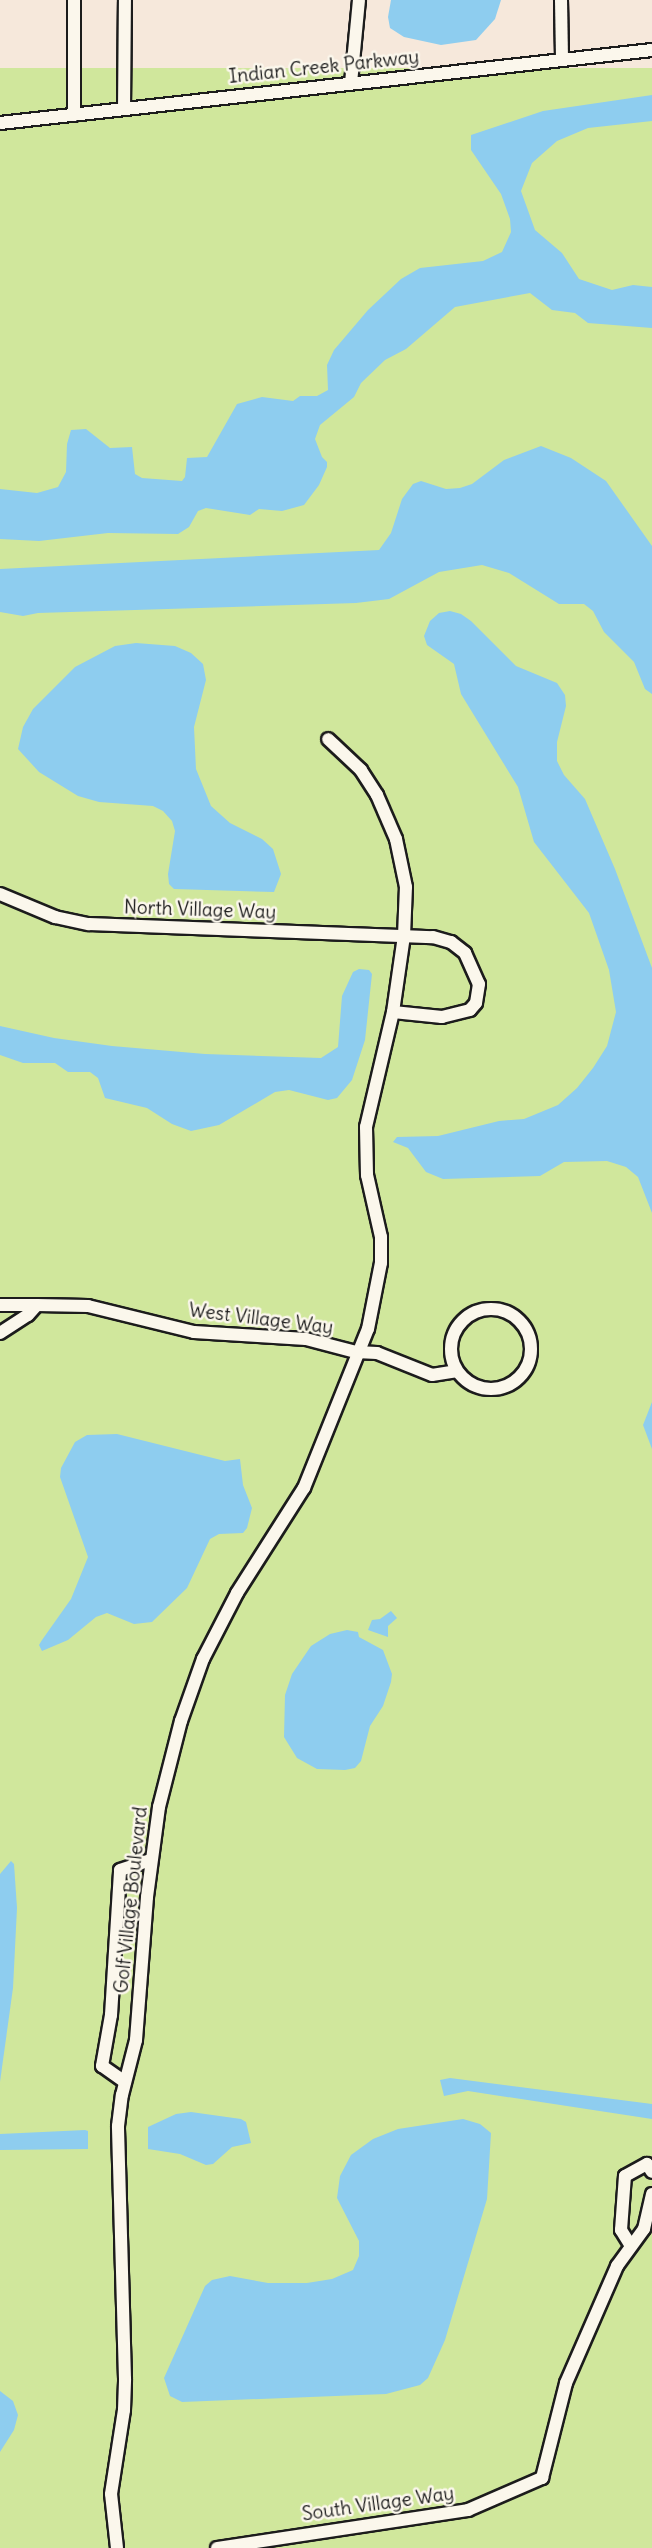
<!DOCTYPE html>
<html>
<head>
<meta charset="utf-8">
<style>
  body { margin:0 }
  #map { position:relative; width:652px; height:2548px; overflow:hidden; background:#f6e8db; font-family:Delius,sans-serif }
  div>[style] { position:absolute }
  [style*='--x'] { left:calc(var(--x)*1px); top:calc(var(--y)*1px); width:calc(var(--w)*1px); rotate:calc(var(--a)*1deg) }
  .green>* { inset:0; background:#d0e79c; transform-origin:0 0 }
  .water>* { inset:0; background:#8ecdef }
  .roads { filter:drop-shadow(2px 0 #1c1c1c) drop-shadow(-2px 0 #1c1c1c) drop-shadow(0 2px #1c1c1c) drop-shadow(0 -2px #1c1c1c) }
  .street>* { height:12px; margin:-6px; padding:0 6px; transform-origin:6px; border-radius:6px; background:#fbf7ec }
  .street>.ring { margin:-6px; padding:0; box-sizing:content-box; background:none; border:12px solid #fbf7ec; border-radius:50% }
  span { translate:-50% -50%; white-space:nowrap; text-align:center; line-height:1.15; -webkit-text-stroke:5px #fbf7ec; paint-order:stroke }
  .street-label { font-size:19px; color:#1c1c1c }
</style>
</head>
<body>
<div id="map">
  <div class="green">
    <div style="left:652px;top:68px;width:2480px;height:656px;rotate:90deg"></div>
  </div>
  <div class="water">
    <div style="clip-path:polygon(391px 0,501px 0,495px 19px,476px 40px,441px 45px,404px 37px,390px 28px,388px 17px)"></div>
    <div style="clip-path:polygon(652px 95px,652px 121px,588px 128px,557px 141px,532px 163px,521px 191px,535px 230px,562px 253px,579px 279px,612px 290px,633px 285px,652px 287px,652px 328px,588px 323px,575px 313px,552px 310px,530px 293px,455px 307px,406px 349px,385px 360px,361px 383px,354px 397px,320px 425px,315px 439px,322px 457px,327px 462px,327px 467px,319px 485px,304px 505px,282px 511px,259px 509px,250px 515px,206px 508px,198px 511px,189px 527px,178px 534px,108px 533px,39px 541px,0 539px,0 489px,37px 493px,58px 487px,66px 472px,67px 444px,71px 430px,86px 429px,110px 448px,132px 447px,135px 474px,142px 478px,182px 481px,185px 477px,187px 458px,207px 457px,237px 404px,262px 397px,293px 401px,300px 396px,317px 396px,328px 390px,327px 365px,334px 350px,368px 310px,401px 279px,420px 268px,483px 261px,502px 252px,511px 232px,510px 219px,501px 194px,471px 150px,471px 135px,543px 111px)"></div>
    <div style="clip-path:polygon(541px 446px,571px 458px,606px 481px,652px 546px,652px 694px,645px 689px,634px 662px,604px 632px,593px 611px,584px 604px,559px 604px,509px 573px,482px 565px,439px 572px,389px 599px,356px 603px,38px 613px,23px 616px,0 612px,0 569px,379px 550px,391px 533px,402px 499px,413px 484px,421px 481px,446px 489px,460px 488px,472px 484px,504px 460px)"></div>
    <div style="clip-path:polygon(450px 611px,461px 614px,471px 621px,516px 666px,557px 683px,565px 695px,566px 706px,557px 742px,557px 761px,564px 775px,585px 799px,615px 869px,652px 968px,652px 1213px,638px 1177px,626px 1167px,607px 1161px,564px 1162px,540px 1176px,443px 1179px,426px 1172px,408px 1148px,393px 1142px,397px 1137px,438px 1136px,499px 1121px,524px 1119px,558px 1105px,577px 1088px,593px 1068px,607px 1046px,616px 1012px,609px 970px,589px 913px,534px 842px,518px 787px,461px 694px,454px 664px,427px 645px,424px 636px,430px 621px,439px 613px)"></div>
    <div style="clip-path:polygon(136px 643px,175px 646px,191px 653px,203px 664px,206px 680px,194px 727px,196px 769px,211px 806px,230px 823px,262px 839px,273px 849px,281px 874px,274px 892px,174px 889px,169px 884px,168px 874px,175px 831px,172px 821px,163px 811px,153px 806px,99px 802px,78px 796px,39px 772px,18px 749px,23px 727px,33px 709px,75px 667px,115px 646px)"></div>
    <div style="clip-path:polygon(359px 969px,369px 970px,372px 974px,365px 1040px,352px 1080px,337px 1098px,328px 1100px,289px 1090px,275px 1092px,219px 1125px,191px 1131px,172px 1124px,147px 1108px,105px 1098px,98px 1078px,90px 1072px,68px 1072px,55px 1063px,23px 1063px,0 1055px,0 1026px,54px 1038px,112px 1046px,205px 1054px,321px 1058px,338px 1047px,342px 996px,353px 972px)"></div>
    <div style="clip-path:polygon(652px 1402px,652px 1449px,643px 1425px)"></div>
    <div style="clip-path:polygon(117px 1434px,225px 1461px,240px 1459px,243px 1485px,252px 1508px,247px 1528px,243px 1533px,219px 1534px,210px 1539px,187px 1588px,152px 1622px,134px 1624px,107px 1613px,96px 1617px,68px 1640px,42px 1651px,39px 1645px,42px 1640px,71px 1599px,88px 1557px,60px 1477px,61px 1468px,75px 1442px,87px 1435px)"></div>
    <div style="clip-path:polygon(391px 1611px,397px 1618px,388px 1626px,388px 1637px,368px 1630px,372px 1620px,380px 1619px)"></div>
    <div style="clip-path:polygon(347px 1630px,358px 1632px,359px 1637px,383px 1650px,392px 1674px,391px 1682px,383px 1706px,370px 1726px,361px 1761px,355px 1768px,345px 1770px,317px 1769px,297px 1758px,284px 1737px,285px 1695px,292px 1674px,311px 1646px,330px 1634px)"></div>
    <div style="clip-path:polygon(11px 1861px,14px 1864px,17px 1908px,13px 1988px,0 2082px,0 1874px)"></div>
    <div style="clip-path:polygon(450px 2078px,652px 2104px,652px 2119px,468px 2091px,444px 2096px,440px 2080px)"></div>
    <div style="clip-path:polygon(191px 2112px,241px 2119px,246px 2122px,251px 2143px,232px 2147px,213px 2164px,206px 2165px,180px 2154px,148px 2149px,148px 2127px,176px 2114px)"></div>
    <div style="clip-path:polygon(463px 2119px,480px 2124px,491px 2133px,487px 2199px,445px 2340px,428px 2378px,420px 2385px,386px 2394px,182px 2402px,170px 2396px,164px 2378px,205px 2286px,212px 2280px,230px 2276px,268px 2283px,307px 2283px,332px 2279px,353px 2270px,359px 2256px,359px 2241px,337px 2198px,340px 2176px,351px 2155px,373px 2139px,398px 2129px)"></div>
    <div style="clip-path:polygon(85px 2130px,88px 2131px,88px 2149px,0 2150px,0 2134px)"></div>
    <div style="clip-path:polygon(0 2391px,13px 2401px,18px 2415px,14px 2430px,0 2452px)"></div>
  </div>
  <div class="roads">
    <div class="street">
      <div style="--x:74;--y:0;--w:115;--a:90"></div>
      <div style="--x:561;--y:0;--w:60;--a:89"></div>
      <div style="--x:351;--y:83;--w:83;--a:-84.5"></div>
      <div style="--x:124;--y:109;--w:109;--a:-89.5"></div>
      <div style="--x:0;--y:123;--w:656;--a:-6.39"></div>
      <div style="--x:0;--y:894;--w:60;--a:22.7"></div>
      <div style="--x:55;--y:917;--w:35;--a:12"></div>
      <div style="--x:89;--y:924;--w:344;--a:2.2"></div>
      <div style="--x:433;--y:937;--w:19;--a:16"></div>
      <div style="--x:451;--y:942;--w:18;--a:38"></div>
      <div style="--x:465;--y:953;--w:34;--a:66"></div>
      <div style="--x:479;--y:984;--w:19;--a:99"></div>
      <div style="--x:476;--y:1003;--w:9;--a:131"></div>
      <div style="--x:470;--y:1010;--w:29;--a:166"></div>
      <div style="--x:442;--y:1017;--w:49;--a:-174.2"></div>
      <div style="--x:0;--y:1305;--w:37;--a:0"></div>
      <div class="ring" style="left:451px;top:1309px;width:68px;height:68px"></div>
      <div style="--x:0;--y:1333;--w:33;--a:-33"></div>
      <div style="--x:28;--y:1315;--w:13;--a:-48"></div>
      <div style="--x:37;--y:1305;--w:51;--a:1.1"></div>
      <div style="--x:88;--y:1306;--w:109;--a:13.8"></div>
      <div style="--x:194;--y:1332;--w:112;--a:3.6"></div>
      <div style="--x:306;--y:1339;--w:52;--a:14.6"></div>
      <div style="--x:356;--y:1352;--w:21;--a:3"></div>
      <div style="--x:377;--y:1353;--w:59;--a:21.8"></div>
      <div style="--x:432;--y:1375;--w:24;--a:-9"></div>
      <div style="--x:125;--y:2082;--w:28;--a:-145"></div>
      <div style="--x:102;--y:2066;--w:52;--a:-80"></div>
      <div style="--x:111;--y:2015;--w:145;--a:-86.4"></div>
      <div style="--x:120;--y:1870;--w:33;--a:-18"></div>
      <div style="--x:631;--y:2246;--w:19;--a:-122"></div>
      <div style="--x:621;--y:2230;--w:54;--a:-85.8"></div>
      <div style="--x:625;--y:2176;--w:25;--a:-29"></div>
      <div style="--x:647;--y:2164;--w:9;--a:58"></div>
      <div style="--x:117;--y:2548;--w:54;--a:-96.3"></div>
      <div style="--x:111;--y:2494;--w:85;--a:-81.2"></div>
      <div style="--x:124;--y:2410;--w:31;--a:-88"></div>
      <div style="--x:125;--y:2379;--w:253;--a:-91.6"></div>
      <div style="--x:118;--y:2126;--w:31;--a:-83"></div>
      <div style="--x:122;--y:2095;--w:57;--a:-75.7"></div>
      <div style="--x:136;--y:2040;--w:143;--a:-85.6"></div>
      <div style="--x:147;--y:1897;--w:91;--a:-82.4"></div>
      <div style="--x:159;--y:1807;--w:89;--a:-75.7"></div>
      <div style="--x:181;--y:1721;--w:66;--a:-70.5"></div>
      <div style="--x:203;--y:1659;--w:74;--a:-62.7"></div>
      <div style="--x:237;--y:1593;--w:125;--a:-57.5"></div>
      <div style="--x:304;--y:1488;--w:171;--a:-68.1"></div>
      <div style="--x:368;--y:1329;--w:67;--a:-78.9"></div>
      <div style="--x:381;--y:1263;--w:26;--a:-90"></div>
      <div style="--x:381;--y:1237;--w:64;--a:-102.7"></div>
      <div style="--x:367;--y:1175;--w:48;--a:-91.2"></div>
      <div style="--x:366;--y:1127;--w:118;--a:-76.8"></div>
      <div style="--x:393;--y:1012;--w:77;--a:-81.8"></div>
      <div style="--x:404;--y:936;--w:49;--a:-87.7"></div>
      <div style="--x:406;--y:887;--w:49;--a:-101.8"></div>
      <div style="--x:396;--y:839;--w:48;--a:-113.4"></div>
      <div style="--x:377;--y:795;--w:30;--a:-123"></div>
      <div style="--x:361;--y:770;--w:45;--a:-136.8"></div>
      <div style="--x:217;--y:2548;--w:254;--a:-8.6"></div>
      <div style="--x:468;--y:2510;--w:81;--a:-23.4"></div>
      <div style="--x:542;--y:2478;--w:98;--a:-75.8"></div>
      <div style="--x:566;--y:2383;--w:128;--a:-66.4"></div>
      <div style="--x:617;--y:2266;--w:46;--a:-53.9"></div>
      <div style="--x:644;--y:2229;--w:36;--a:-77"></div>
    </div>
  </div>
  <div class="street-label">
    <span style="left:324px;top:67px;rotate:-6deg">Indian Creek Parkway</span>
    <span style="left:200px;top:910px;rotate:2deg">North Village Way</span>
    <span style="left:261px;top:1319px;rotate:7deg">West Village Way</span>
    <span style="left:131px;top:1900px;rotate:-84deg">Golf Village Boulevard</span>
    <span style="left:378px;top:2504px;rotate:-8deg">South Village Way</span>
  </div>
</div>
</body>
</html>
